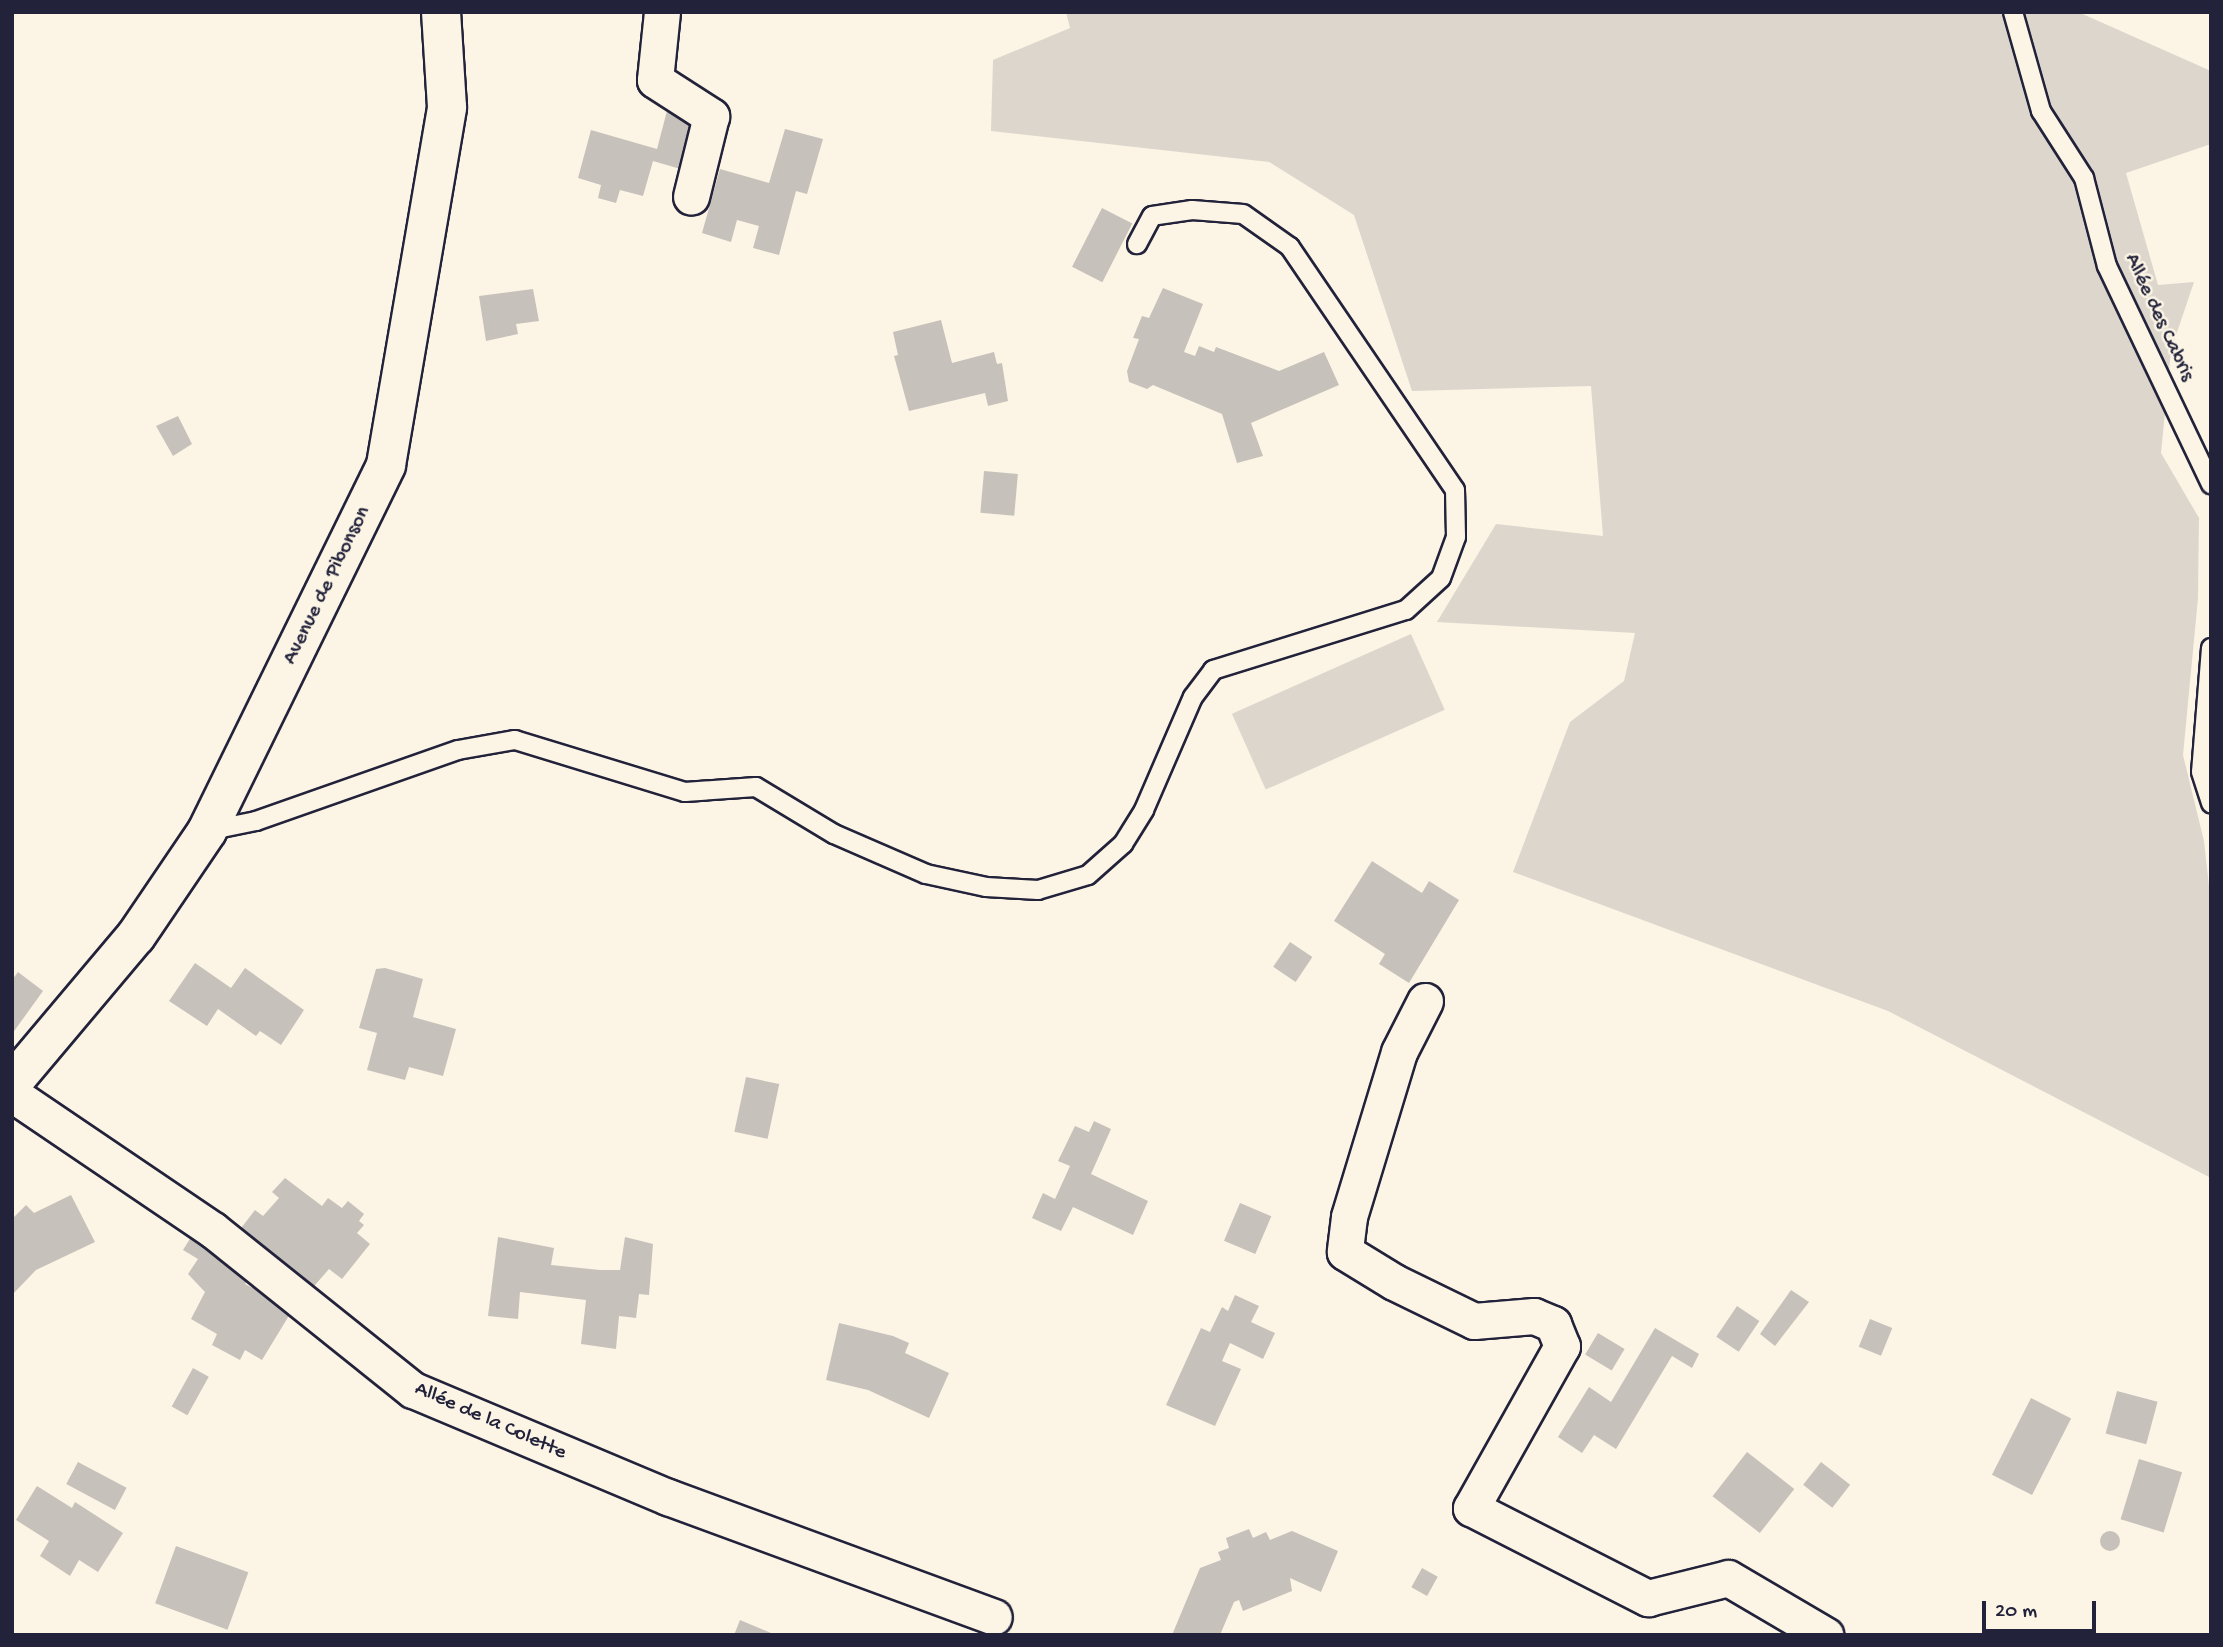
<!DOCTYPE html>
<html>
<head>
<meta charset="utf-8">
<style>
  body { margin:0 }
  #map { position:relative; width:2223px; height:1647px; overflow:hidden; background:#fcf5e5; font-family:"Gochi Hand",sans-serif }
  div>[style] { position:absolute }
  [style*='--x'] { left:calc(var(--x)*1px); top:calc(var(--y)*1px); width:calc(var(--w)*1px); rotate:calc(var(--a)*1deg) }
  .green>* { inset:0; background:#dcd6cc; transform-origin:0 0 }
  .building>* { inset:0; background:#c6c1bb; transform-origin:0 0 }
  .round { border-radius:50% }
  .roads { filter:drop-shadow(2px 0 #22223b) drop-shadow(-2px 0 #22223b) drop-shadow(0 2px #22223b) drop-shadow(0 -2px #22223b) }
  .lane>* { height:18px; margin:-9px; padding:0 9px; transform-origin:9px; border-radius:9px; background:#fcf5e5 }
  .street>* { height:35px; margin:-17.5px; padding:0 17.5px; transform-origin:17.5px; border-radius:17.5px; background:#fcf5e5 }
  .secondary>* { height:38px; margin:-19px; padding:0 19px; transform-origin:19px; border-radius:19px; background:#fcf5e5 }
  span { translate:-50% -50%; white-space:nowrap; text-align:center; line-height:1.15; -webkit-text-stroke:5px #fcf5e5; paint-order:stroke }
  .street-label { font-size:21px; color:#22223b }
  .frame { position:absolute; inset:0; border:14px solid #22223b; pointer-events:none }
  .scale { position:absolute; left:1982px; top:1601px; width:114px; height:32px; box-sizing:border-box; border:4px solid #22223b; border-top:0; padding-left:9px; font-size:21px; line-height:24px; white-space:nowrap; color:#22223b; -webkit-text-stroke:5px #fcf5e5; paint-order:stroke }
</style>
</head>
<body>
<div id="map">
  <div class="green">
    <div style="clip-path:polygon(1066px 12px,2078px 12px,2211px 71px,2211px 144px,2126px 173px,2158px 285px,2194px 282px,2171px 350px,2161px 453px,2199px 518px,2198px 598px,2183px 755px,2204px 841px,2211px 904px,2211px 1178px,1888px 1011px,1513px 872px,1570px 722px,1624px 681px,1635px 633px,1437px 622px,1496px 524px,1603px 536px,1591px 386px,1412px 391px,1354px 215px,1269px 162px,991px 131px,993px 60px,1070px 28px)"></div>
    <div style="left:1411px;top:634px;width:83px;height:196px;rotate:66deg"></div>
  </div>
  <div class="building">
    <div style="clip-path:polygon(668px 107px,697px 125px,684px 170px,653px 161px,643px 196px,620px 190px,616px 203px,598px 198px,601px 185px,578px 178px,591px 130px,657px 149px)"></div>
    <div style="clip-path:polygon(785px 129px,823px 139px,807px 194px,796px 191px,779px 255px,753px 248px,759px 226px,737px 220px,731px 242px,702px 233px,720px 169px,769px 183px)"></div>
    <div style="left:1102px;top:208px;width:34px;height:66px;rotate:27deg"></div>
    <div style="clip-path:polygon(1163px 288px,1203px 304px,1184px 352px,1195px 356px,1199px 346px,1214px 352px,1216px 347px,1279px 371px,1324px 352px,1339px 385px,1251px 423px,1263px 456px,1237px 463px,1222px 414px,1153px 385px,1147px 389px,1129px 382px,1127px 371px,1139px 339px,1133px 338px,1142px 316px,1149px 318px)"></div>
    <div style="clip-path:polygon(533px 289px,539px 321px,516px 324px,518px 334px,486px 341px,479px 296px)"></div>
    <div style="clip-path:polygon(941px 320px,952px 363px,994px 352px,997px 364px,1002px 363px,1008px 401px,988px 406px,985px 393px,909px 411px,894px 356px,898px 355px,893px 332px)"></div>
    <div style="clip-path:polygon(178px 416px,192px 444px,173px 456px,156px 426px)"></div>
    <div style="left:984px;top:471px;width:34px;height:42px;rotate:5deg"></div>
    <div style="clip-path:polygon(1372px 861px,1422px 893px,1429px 881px,1459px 900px,1409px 983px,1379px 964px,1385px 954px,1334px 921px)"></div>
    <div style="left:1290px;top:942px;width:27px;height:30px;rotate:34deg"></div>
    <div style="clip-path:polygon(195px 963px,231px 988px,245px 968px,304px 1010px,281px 1045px,260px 1031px,256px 1036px,218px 1009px,207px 1026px,169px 1001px)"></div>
    <div style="clip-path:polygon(385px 968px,423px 979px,413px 1017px,456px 1029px,443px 1076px,409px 1067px,405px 1080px,367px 1070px,377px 1033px,359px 1028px,376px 969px)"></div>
    <div style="clip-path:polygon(18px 972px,43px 991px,12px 1034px,12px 980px)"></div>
    <div style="left:746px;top:1077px;width:34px;height:56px;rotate:12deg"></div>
    <div style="clip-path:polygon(1094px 1121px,1111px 1129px,1091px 1174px,1148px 1201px,1133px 1235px,1073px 1207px,1061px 1231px,1032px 1218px,1043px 1193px,1055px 1199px,1070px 1166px,1058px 1161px,1075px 1126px,1089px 1132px)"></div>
    <div style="clip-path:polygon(285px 1178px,322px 1206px,328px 1198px,342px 1208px,348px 1201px,364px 1214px,359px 1221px,364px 1225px,357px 1233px,370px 1244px,342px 1279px,329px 1269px,309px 1292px,238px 1232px,255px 1210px,263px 1216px,279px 1198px,272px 1192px)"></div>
    <div style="clip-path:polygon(71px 1195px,95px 1242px,36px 1270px,12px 1295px,12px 1219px,26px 1205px,34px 1213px)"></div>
    <div style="left:1240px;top:1203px;width:34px;height:41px;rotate:23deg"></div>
    <div style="clip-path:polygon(193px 1234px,250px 1275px,245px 1284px,293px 1309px,262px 1360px,245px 1350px,240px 1360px,212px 1345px,217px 1334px,191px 1319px,205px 1292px,188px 1274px,198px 1259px,183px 1250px)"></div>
    <div style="clip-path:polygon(498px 1237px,554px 1248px,551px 1265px,600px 1270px,620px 1270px,625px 1237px,653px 1244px,649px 1295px,639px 1294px,636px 1318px,619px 1316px,616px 1349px,581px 1344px,586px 1300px,520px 1292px,518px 1319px,488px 1316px)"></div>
    <div style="clip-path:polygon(1791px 1290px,1809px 1302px,1775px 1346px,1760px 1334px)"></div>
    <div style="clip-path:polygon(1235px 1295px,1259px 1306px,1251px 1322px,1275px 1333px,1263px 1359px,1230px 1343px,1222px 1361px,1241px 1369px,1215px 1426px,1166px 1405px,1201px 1328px,1210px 1332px,1222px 1307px,1228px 1311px)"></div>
    <div style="left:1737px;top:1306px;width:27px;height:37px;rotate:34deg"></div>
    <div style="left:1870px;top:1319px;width:24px;height:30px;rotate:22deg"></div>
    <div style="clip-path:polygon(839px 1323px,893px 1336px,909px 1343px,905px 1353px,949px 1373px,929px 1418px,868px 1390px,826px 1380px)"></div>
    <div style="clip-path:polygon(1655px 1328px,1699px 1354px,1692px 1368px,1672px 1356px,1616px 1449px,1594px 1435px,1582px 1453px,1558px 1437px,1589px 1387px,1611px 1402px)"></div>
    <div style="left:1598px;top:1333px;width:31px;height:25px;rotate:31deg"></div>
    <div style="left:193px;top:1368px;width:18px;height:44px;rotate:29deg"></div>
    <div style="left:2117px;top:1391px;width:42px;height:44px;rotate:15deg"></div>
    <div style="left:2031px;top:1398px;width:45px;height:86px;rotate:27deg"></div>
    <div style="left:1747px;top:1452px;width:60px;height:56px;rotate:38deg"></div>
    <div style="left:2139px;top:1459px;width:45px;height:63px;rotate:17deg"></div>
    <div style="left:78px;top:1462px;width:55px;height:25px;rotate:28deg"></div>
    <div style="left:1821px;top:1462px;width:37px;height:29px;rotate:38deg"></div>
    <div style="clip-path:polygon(37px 1486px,72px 1508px,75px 1502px,123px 1533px,98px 1572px,79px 1560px,70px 1576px,40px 1556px,49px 1541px,16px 1520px)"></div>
    <div style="clip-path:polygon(1249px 1529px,1253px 1538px,1266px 1532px,1270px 1540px,1292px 1531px,1338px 1551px,1321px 1592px,1290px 1578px,1292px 1591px,1243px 1611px,1239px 1600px,1234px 1602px,1220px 1635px,1172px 1635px,1200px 1568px,1221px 1560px,1218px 1552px,1229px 1548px,1226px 1538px)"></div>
    <div class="round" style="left:2100px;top:1531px;width:20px;height:20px"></div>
    <div style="left:176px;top:1546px;width:77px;height:61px;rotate:20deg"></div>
    <div style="left:1422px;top:1568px;width:18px;height:22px;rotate:29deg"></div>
    <div style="clip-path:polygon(740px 1620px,759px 1628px,776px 1635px,734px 1635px)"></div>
  </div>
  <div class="roads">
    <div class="lane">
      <div style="--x:2013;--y:12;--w:103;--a:74.2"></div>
      <div style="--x:2041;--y:111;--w:80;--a:57.3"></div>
      <div style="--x:2084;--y:178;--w:91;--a:75.4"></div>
      <div style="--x:2107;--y:266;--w:242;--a:64.5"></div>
      <div style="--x:2211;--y:648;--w:124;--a:94.6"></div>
      <div style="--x:2201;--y:772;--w:33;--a:72"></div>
      <div style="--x:207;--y:831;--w:50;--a:-11.5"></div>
      <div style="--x:256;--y:821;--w:214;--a:-19.4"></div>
      <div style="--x:458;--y:750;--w:58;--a:-10"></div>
      <div style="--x:515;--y:740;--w:178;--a:17"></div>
      <div style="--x:685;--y:792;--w:71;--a:-4"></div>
      <div style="--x:756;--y:787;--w:91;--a:31.1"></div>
      <div style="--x:834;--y:834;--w:100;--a:23.5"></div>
      <div style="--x:926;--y:874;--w:61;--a:12.2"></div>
      <div style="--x:986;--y:887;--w:52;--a:3.3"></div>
      <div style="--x:1038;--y:890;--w:52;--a:-16.7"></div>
      <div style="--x:1088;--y:875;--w:47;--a:-41.5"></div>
      <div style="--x:1123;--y:844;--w:40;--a:-58"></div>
      <div style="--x:1144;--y:810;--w:123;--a:-66.6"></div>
      <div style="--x:1193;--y:697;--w:34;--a:-53"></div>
      <div style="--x:1213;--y:670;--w:202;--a:-17.3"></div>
      <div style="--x:1406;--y:610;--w:47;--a:-42.4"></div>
      <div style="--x:1441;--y:578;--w:44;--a:-69.9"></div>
      <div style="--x:1456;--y:537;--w:47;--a:-91.2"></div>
      <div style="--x:1455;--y:490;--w:294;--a:-124.2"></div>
      <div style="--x:1290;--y:247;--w:57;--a:-144.9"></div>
      <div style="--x:1243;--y:214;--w:51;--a:-175.5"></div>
      <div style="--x:1192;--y:210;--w:40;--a:171.5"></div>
      <div style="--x:1152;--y:216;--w:32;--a:118"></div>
    </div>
    <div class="street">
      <div style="--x:662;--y:12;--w:68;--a:95.9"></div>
      <div style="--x:655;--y:80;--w:67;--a:32.7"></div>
      <div style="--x:711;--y:116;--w:83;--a:103.9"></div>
      <div style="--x:1425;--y:1001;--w:57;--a:117"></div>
      <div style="--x:1399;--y:1052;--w:172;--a:106.9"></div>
      <div style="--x:1349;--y:1217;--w:35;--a:97"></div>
      <div style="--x:1345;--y:1252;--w:57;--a:31.5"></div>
      <div style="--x:1394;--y:1282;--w:89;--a:26"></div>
      <div style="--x:1474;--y:1321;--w:60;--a:-4.8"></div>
      <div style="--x:1534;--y:1316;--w:21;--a:23"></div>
      <div style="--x:1553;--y:1324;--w:24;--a:68"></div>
      <div style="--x:1562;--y:1346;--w:186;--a:119.3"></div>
      <div style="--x:1471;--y:1508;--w:199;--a:27"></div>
      <div style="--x:1648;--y:1598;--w:82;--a:-14"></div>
      <div style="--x:1728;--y:1578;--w:113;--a:30.4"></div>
      <div style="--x:12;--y:1094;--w:243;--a:34.1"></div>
      <div style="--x:213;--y:1230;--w:256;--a:38.7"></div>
      <div style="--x:413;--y:1390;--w:277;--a:22.8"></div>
      <div style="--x:668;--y:1497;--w:347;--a:20.2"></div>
    </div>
    <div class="secondary">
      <div style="--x:12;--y:1083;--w:192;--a:-49.9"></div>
      <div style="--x:136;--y:936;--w:127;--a:-55.9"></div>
      <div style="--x:207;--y:831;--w:407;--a:-63.9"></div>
      <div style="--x:386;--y:465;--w:363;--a:-80.3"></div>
      <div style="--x:447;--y:107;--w:95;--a:-93.6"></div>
    </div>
  </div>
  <div class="street-label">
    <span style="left:2158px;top:318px;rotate:65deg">Allée des Cabris</span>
    <span style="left:328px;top:586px;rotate:-64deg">Avenue de Pibonson</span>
    <span style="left:490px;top:1422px;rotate:24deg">Allée de la Colette</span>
  </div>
  <div class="frame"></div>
  <div class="scale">20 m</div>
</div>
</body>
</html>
